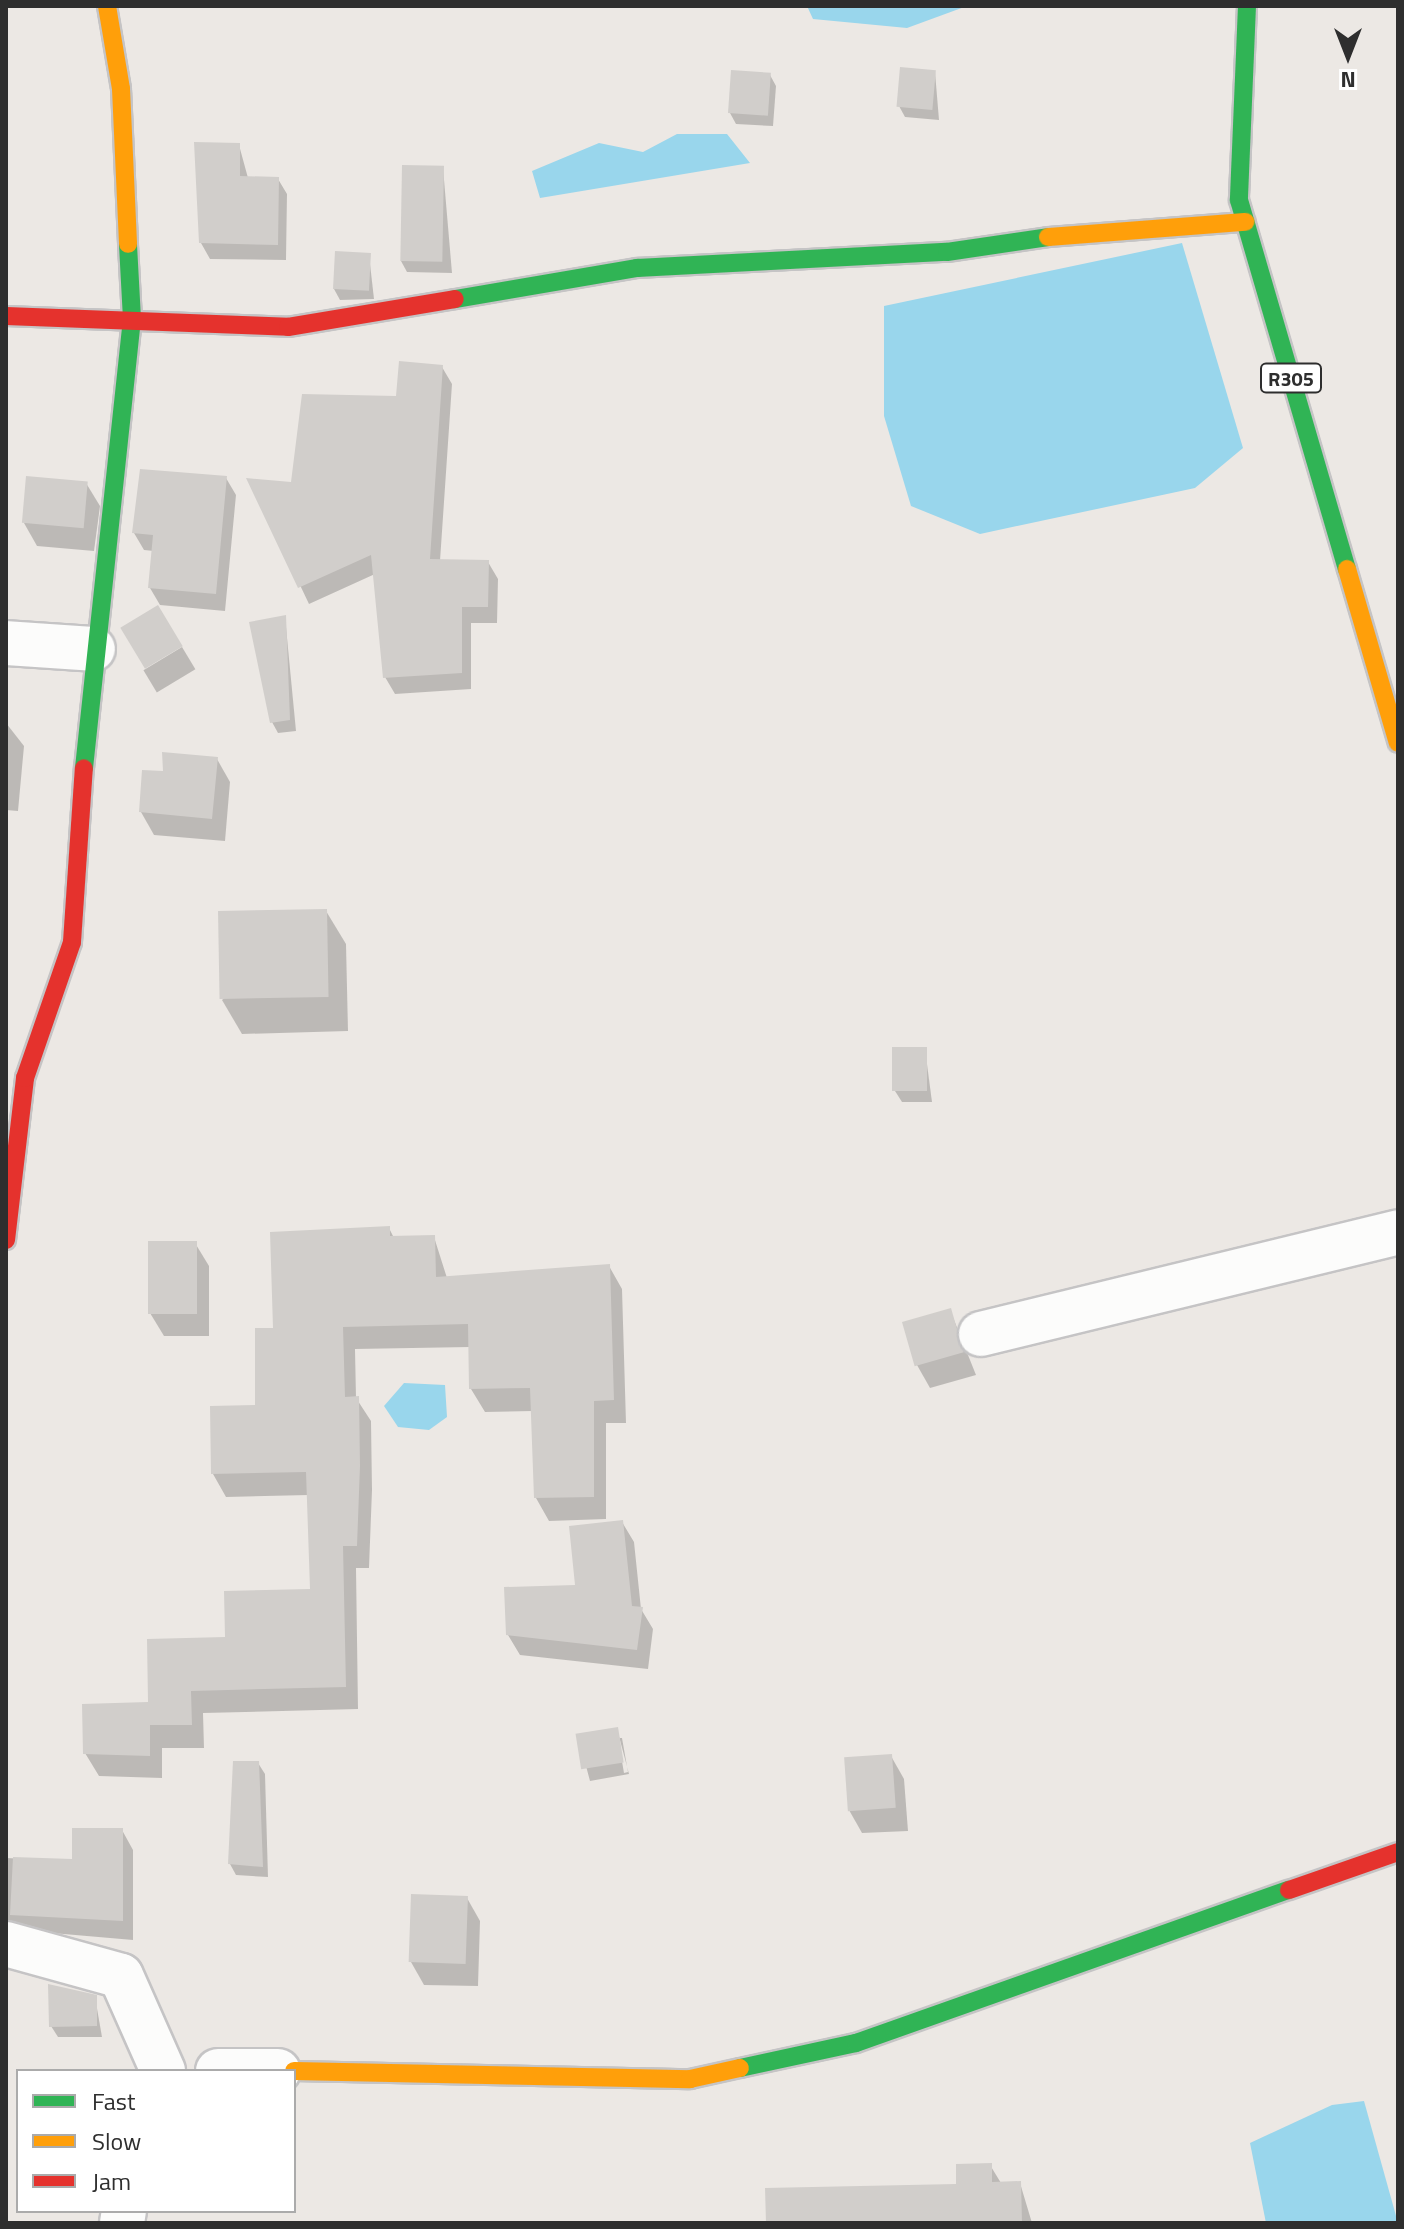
<!DOCTYPE html>
<html>
<head>
<meta charset="utf-8">
<style>
  body { margin:0 }
  #map { position:relative; width:1404px; height:2229px; overflow:hidden; background:#ece8e4; font-family:"Titillium Web",sans-serif }
  div>[style] { position:absolute }
  [style*='--x'] { left:calc(var(--x)*1px); top:calc(var(--y)*1px); width:calc(var(--w)*1px); rotate:calc(var(--a)*1deg) }
  .water>* { inset:0; background:#99d6ec }
  .shadow>* { inset:0; background:#0003; transform-origin:0 0 }
  .building>* { inset:0; background:#d1cecb; transform-origin:0 0 }
  .roads { filter:drop-shadow(2px 0 #c5c4c5) drop-shadow(-2px 0 #c5c4c5) drop-shadow(0 2px #c5c4c5) drop-shadow(0 -2px #c5c4c5) }
  .street>* { height:44px; margin:-22px; padding:0 22px; transform-origin:22px; border-radius:22px; background:#fcfcfb }
  .fast>* { height:18px; margin:-9px; padding:0 9px; transform-origin:9px; border-radius:9px; background:#30b455 }
  .slow>* { height:18px; margin:-9px; padding:0 9px; transform-origin:9px; border-radius:9px; background:#ff9f0a }
  .jam>* { height:18px; margin:-9px; padding:0 9px; transform-origin:9px; border-radius:9px; background:#e5322d }
  span { translate:-50% -50%; white-space:nowrap; text-align:center; line-height:1.15; -webkit-text-stroke:6px #fff; paint-order:stroke }
  .shield-label span { padding:2px 6px; background:#fff; border:2px solid; border-radius:6px; -webkit-text-stroke-width:0 }
  .shield-label { font-size:20px; color:#2e2e2e; font-weight:700 }
  .frame { position:absolute; inset:0; border:8px solid #2e2e2e; pointer-events:none }
  .legend { position:absolute; left:16px; top:2069px; width:280px; height:144px; box-sizing:border-box; background:#fff; border:2px solid #ababab; margin:0; padding:10px 14px; list-style:none; font-size:24px; color:#2e2e2e }
  .legend li { display:flex; align-items:center; gap:16px; height:40px }
  .legend b { width:40px; border:2px solid #ababab }
  .north { position:absolute; left:1308px; top:16px; width:80px; height:80px; -webkit-text-stroke:6px #fff; paint-order:stroke; rotate:180deg; font-size:22px; font-weight:700; line-height:32px; text-align:center; color:#2e2e2e }
  .north::after { content:''; display:block; margin:auto; width:28px; height:36px; background:#2e2e2e; clip-path:polygon(50% 0,100% 100%,50% 72%,0 100%) }
</style>
</head>
<body>
<div id="map">
  <div class="water">
    <div style="clip-path:polygon(807px 6px,967px 6px,907px 28px,813px 19px)"></div>
    <div style="clip-path:polygon(677px 134px,727px 134px,750px 163px,540px 198px,532px 171px,599px 143px,643px 152px)"></div>
    <div style="clip-path:polygon(1182px 243px,1243px 448px,1195px 488px,980px 534px,911px 506px,884px 416px,884px 306px)"></div>
    <div style="clip-path:polygon(404px 1383px,445px 1385px,447px 1417px,429px 1430px,398px 1427px,384px 1406px)"></div>
    <div style="clip-path:polygon(1364px 2101px,1398px 2223px,1266px 2223px,1250px 2143px,1332px 2105px)"></div>
  </div>
  <div class="shadow">
    <div style="clip-path:polygon(935px 72px,939px 120px,905px 117px,899px 106px)"></div>
    <div style="clip-path:polygon(770px 75px,776px 86px,773px 126px,736px 124px,730px 113px)"></div>
    <div style="clip-path:polygon(239px 145px,248px 178px,278px 179px,287px 194px,286px 260px,210px 259px,201px 243px)"></div>
    <div style="clip-path:polygon(443px 168px,452px 273px,407px 272px,401px 261px)"></div>
    <div style="clip-path:polygon(369px 255px,374px 299px,340px 300px,334px 289px)"></div>
    <div style="clip-path:polygon(442px 367px,452px 384px,440px 561px,488px 562px,498px 579px,497px 623px,471px 623px,471px 689px,395px 694px,385px 677px,375px 574px,309px 604px,250px 480px,293px 484px)"></div>
    <div style="clip-path:polygon(226px 478px,236px 495px,225px 611px,160px 605px,150px 588px,154px 551px,144px 550px,134px 533px)"></div>
    <div style="clip-path:polygon(86px 483px,100px 506px,94px 551px,37px 546px,24px 523px)"></div>
    <div style="clip-path:polygon(285px 617px,296px 731px,278px 733px,272px 722px)"></div>
    <div style="left:182px;top:647px;width:26px;height:45px;rotate:59deg"></div>
    <div style="clip-path:polygon(6px 723px,24px 746px,18px 811px,6px 810px)"></div>
    <div style="clip-path:polygon(217px 759px,230px 782px,225px 841px,154px 835px,141px 812px,165px 773px)"></div>
    <div style="clip-path:polygon(326px 911px,346px 944px,348px 1031px,242px 1034px,222px 1000px)"></div>
    <div style="clip-path:polygon(925px 1049px,932px 1102px,902px 1102px,895px 1091px)"></div>
    <div style="clip-path:polygon(389px 1228px,394px 1238px,434px 1237px,447px 1278px,609px 1266px,622px 1289px,626px 1423px,606px 1423px,606px 1519px,549px 1521px,536px 1498px,533px 1411px,485px 1412px,471px 1389px,470px 1347px,355px 1349px,356px 1398px,371px 1421px,372px 1490px,369px 1568px,356px 1568px,358px 1709px,203px 1713px,204px 1748px,162px 1748px,162px 1778px,99px 1776px,85px 1753px,228px 1639px,312px 1591px,309px 1495px,226px 1497px,213px 1474px,257px 1407px,275px 1329px)"></div>
    <div style="clip-path:polygon(195px 1243px,209px 1266px,209px 1336px,164px 1336px,150px 1313px)"></div>
    <div style="clip-path:polygon(950px 1310px,976px 1375px,930px 1388px,917px 1365px)"></div>
    <div style="clip-path:polygon(622px 1522px,634px 1542px,641px 1609px,653px 1629px,648px 1669px,520px 1655px,508px 1635px,577px 1587px)"></div>
    <div style="clip-path:polygon(evenodd,617px 1729px,629px 1774px,590px 1781px,578px 1736px,617px 1729px,618px 1738px,622px 1738px,628px 1772px,624px 1773px,618px 1738px)"></div>
    <div style="clip-path:polygon(891px 1756px,904px 1779px,908px 1831px,862px 1833px,849px 1810px)"></div>
    <div style="clip-path:polygon(258px 1763px,265px 1774px,268px 1877px,236px 1875px,230px 1864px)"></div>
    <div style="clip-path:polygon(122px 1830px,133px 1850px,133px 1940px,6px 1929px,6px 1858px,74px 1861px)"></div>
    <div style="clip-path:polygon(467px 1898px,480px 1921px,478px 1986px,424px 1985px,411px 1962px)"></div>
    <div style="clip-path:polygon(95px 1997px,102px 2037px,58px 2037px,51px 2026px)"></div>
    <div style="clip-path:polygon(990px 2165px,1001px 2183px,1020px 2183px,1032px 2223px,768px 2223px,958px 2186px)"></div>
  </div>
  <div class="building">
    <div style="left:900px;top:67px;width:36px;height:40px;rotate:5deg"></div>
    <div style="left:731px;top:70px;width:40px;height:43px;rotate:4deg"></div>
    <div style="clip-path:polygon(194px 142px,240px 143px,240px 176px,279px 177px,278px 245px,199px 243px)"></div>
    <div style="left:402px;top:165px;width:42px;height:96px;rotate:1deg"></div>
    <div style="left:335px;top:251px;width:36px;height:38px;rotate:3deg"></div>
    <div style="clip-path:polygon(399px 361px,443px 365px,430px 559px,489px 560px,488px 607px,462px 607px,462px 673px,383px 678px,371px 555px,298px 588px,246px 478px,291px 482px,302px 394px,396px 396px)"></div>
    <div style="clip-path:polygon(140px 469px,227px 476px,216px 594px,148px 588px,153px 535px,132px 533px)"></div>
    <div style="left:26px;top:476px;width:62px;height:47px;rotate:5deg"></div>
    <div style="left:158px;top:605px;width:48px;height:44px;rotate:59deg"></div>
    <div style="clip-path:polygon(286px 615px,290px 720px,270px 723px,249px 622px)"></div>
    <div style="clip-path:polygon(162px 752px,218px 757px,212px 819px,139px 812px,142px 770px,163px 771px)"></div>
    <div style="left:327px;top:909px;width:88px;height:109px;rotate:89deg"></div>
    <div style="left:927px;top:1047px;width:44px;height:35px;rotate:90deg"></div>
    <div style="clip-path:polygon(390px 1226px,390px 1236px,435px 1235px,436px 1277px,610px 1264px,614px 1400px,594px 1401px,594px 1497px,534px 1498px,530px 1388px,469px 1389px,468px 1324px,343px 1327px,345px 1397px,359px 1396px,360px 1466px,357px 1546px,343px 1546px,346px 1687px,191px 1691px,192px 1725px,150px 1725px,150px 1756px,83px 1754px,82px 1704px,148px 1702px,147px 1639px,225px 1637px,224px 1591px,310px 1589px,306px 1472px,211px 1474px,210px 1406px,255px 1405px,255px 1328px,273px 1328px,270px 1232px)"></div>
    <div style="left:148px;top:1241px;width:49px;height:73px"></div>
    <div style="left:951px;top:1308px;width:46px;height:51px;rotate:74deg"></div>
    <div style="clip-path:polygon(623px 1520px,632px 1606px,643px 1607px,637px 1650px,506px 1635px,504px 1587px,575px 1585px,569px 1526px)"></div>
    <div style="left:618px;top:1727px;width:36px;height:43px;rotate:81deg"></div>
    <div style="left:892px;top:1754px;width:54px;height:48px;rotate:86deg"></div>
    <div style="clip-path:polygon(233px 1761px,259px 1761px,263px 1867px,228px 1864px)"></div>
    <div style="clip-path:polygon(72px 1828px,123px 1828px,123px 1921px,10px 1915px,13px 1857px,72px 1859px)"></div>
    <div style="left:411px;top:1894px;width:57px;height:68px;rotate:2deg"></div>
    <div style="clip-path:polygon(48px 1984px,97px 1995px,97px 2026px,49px 2027px)"></div>
    <div style="clip-path:polygon(992px 2163px,992px 2182px,1021px 2181px,1022px 2223px,766px 2223px,765px 2188px,956px 2184px,956px 2164px)"></div>
  </div>
  <div class="roads">
    <div class="street">
      <div style="--x:6;--y:643;--w:87;--a:3.9"></div>
      <div style="--x:981;--y:1334;--w:429;--a:-13.7"></div>
      <div style="--x:6;--y:1944;--w:119;--a:15.5"></div>
      <div style="--x:121;--y:1976;--w:104;--a:66.1"></div>
      <div style="--x:218;--y:2071;--w:60;--a:0"></div>
      <div style="--x:122;--y:2223;--w:12;--a:-81"></div>
    </div>
    <div class="fast">
      <div style="--x:1247;--y:6;--w:194;--a:92.4"></div>
      <div style="--x:1239;--y:200;--w:384;--a:73.7"></div>
      <div style="--x:455;--y:299;--w:185;--a:-9.7"></div>
      <div style="--x:637;--y:268;--w:310;--a:-3"></div>
      <div style="--x:947;--y:252;--w:102;--a:-8.4"></div>
      <div style="--x:84;--y:768;--w:452;--a:-83.9"></div>
      <div style="--x:132;--y:319;--w:75;--a:-93.1"></div>
      <div style="--x:740;--y:2068;--w:119;--a:-12.2"></div>
      <div style="--x:856;--y:2043;--w:459;--a:-19.5"></div>
    </div>
    <div class="slow">
      <div style="--x:107;--y:6;--w:84;--a:80.4"></div>
      <div style="--x:121;--y:89;--w:155;--a:87.4"></div>
      <div style="--x:1048;--y:237;--w:198;--a:-4.4"></div>
      <div style="--x:1347;--y:569;--w:181;--a:73.7"></div>
      <div style="--x:294;--y:2071;--w:396;--a:1.2"></div>
      <div style="--x:690;--y:2079;--w:51;--a:-12.4"></div>
    </div>
    <div class="jam">
      <div style="--x:6;--y:316;--w:282;--a:2.2"></div>
      <div style="--x:288;--y:327;--w:169;--a:-9.5"></div>
      <div style="--x:6;--y:1240;--w:163;--a:-83.3"></div>
      <div style="--x:25;--y:1078;--w:144;--a:-70.9"></div>
      <div style="--x:72;--y:942;--w:174;--a:-86.1"></div>
      <div style="--x:1289;--y:1890;--w:115;--a:-19.2"></div>
    </div>
  </div>
  <div class="shield-label">
    <span style="left:1291px;top:378px">R305</span>
  </div>
  <div class="frame"></div>
  <ul class="legend">
  <li><b style="height:10px;background:#30b455"></b>Fast</li>
  <li><b style="height:10px;background:#ff9f0a"></b>Slow</li>
  <li><b style="height:10px;background:#e5322d"></b>Jam</li>
  </ul>
  <div class="north">N</div>
</div>
</body>
</html>
